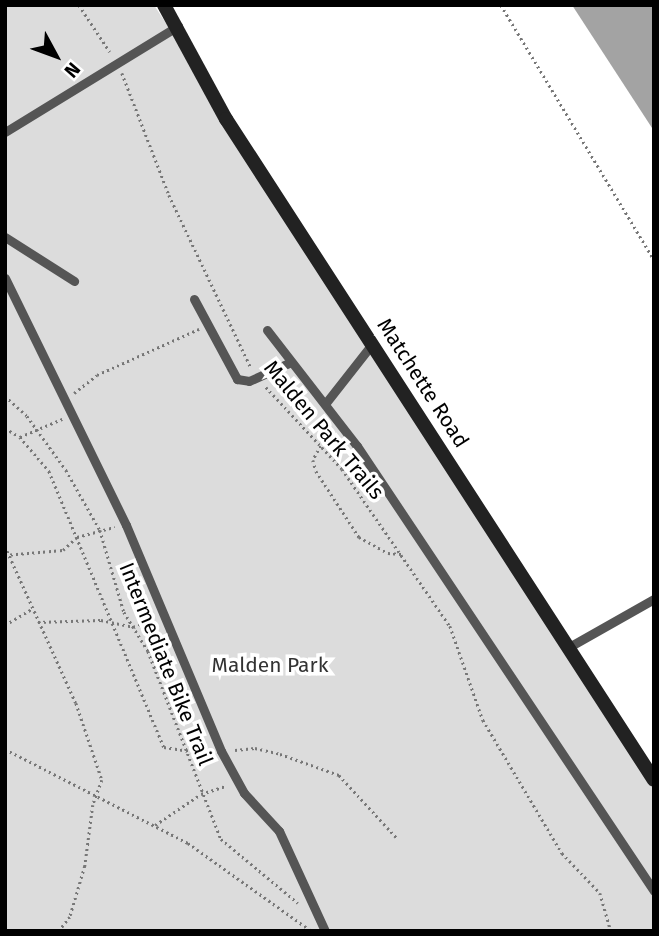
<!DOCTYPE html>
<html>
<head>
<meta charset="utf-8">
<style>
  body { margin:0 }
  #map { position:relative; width:659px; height:936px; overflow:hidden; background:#fff; font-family:"Fira Sans",sans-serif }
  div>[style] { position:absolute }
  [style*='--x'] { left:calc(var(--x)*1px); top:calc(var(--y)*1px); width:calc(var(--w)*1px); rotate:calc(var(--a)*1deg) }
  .green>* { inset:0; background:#dcdcdc }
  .water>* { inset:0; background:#a3a3a3 }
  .path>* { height:2.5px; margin-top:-1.25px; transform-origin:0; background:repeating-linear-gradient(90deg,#777 0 2px,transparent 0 5.5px) }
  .lane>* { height:9px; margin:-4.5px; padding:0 4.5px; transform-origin:4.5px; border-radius:4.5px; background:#555 }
  .secondary>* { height:14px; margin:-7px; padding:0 7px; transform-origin:7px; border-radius:7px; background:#222 }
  span { translate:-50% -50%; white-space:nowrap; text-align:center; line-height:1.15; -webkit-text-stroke:7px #fff; paint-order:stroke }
  .street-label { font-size:21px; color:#000 }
  .park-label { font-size:21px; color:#333 }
  .frame { position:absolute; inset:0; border:7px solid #000; pointer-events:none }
  .north { position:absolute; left:21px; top:21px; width:70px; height:70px; -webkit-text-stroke:5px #fff; paint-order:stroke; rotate:131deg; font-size:19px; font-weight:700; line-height:28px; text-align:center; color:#000 }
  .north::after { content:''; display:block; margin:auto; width:24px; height:32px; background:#000; clip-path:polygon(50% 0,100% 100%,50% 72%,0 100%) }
</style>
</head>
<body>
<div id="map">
  <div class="green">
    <div style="clip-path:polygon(5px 5px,154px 5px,654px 769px,654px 931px,5px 931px)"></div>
  </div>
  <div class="water">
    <div style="clip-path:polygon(572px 5px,654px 5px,654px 131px)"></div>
  </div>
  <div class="path">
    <div style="--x:79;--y:5;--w:56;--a:56.6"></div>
    <div style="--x:501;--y:5;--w:297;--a:59"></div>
    <div style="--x:122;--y:73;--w:131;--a:68.9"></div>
    <div style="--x:169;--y:195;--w:191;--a:64.6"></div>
    <div style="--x:266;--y:387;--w:112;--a:47.2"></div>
    <div style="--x:342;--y:469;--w:191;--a:55.5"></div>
    <div style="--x:450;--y:626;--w:100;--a:70.7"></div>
    <div style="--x:483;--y:720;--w:155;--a:59.3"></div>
    <div style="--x:562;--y:853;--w:55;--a:46.5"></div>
    <div style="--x:600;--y:893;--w:40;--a:74"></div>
    <div style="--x:74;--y:393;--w:29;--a:-38"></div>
    <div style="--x:97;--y:375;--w:112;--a:-24.3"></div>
    <div style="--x:5;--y:396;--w:30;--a:42"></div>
    <div style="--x:27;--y:416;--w:67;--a:54.2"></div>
    <div style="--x:66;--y:470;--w:69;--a:60.5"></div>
    <div style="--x:100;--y:530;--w:85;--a:73.7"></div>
    <div style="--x:124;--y:612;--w:46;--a:58.4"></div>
    <div style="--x:148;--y:651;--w:202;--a:68.8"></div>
    <div style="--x:221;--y:839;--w:100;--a:39.7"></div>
    <div style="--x:5;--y:428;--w:17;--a:31"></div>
    <div style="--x:20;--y:437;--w:45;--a:49.5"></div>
    <div style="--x:49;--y:471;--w:299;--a:67.4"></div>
    <div style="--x:164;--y:747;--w:45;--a:9"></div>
    <div style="--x:20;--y:437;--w:46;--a:-23.2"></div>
    <div style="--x:321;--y:446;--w:16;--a:120"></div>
    <div style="--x:313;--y:460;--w:11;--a:75"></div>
    <div style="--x:316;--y:471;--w:79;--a:56.9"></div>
    <div style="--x:359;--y:537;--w:33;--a:29"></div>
    <div style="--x:388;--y:553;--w:13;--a:4"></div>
    <div style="--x:5;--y:546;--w:172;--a:65.7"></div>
    <div style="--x:76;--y:703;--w:81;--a:71.3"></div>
    <div style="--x:102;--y:780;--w:27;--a:110"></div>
    <div style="--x:93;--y:805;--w:62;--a:97.5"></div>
    <div style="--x:85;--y:866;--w:53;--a:106.4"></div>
    <div style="--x:70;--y:917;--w:18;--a:128"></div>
    <div style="--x:5;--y:555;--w:58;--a:-4.9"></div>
    <div style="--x:63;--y:550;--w:19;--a:-43"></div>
    <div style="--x:77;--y:537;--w:39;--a:-15"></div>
    <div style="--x:38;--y:622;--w:63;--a:-1.8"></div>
    <div style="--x:101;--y:620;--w:33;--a:12"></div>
    <div style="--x:133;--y:627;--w:21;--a:-19"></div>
    <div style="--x:5;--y:625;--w:31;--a:-31"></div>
    <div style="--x:5;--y:749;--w:206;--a:27.2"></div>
    <div style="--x:188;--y:843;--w:150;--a:35.5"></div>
    <div style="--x:235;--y:750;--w:20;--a:-6"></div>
    <div style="--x:255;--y:748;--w:26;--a:13"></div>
    <div style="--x:280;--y:754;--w:63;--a:19.6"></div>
    <div style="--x:339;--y:775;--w:86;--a:47.4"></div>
    <div style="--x:155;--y:825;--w:55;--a:-34"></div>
    <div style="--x:201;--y:794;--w:25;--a:-18"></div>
  </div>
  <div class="lane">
    <div style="--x:5;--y:132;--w:203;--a:-31.5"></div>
    <div style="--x:5;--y:237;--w:82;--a:32.5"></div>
    <div style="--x:5;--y:278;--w:275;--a:63.9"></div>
    <div style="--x:126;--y:525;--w:245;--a:67.2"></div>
    <div style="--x:221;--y:751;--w:48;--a:61.3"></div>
    <div style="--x:244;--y:793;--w:52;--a:47.4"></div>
    <div style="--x:279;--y:831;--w:110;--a:65.3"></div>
    <div style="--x:194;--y:299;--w:91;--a:61.7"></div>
    <div style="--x:237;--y:379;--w:12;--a:9"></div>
    <div style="--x:249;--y:381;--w:44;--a:-24.2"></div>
    <div style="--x:267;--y:330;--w:147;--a:52.2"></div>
    <div style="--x:357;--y:446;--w:535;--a:56.28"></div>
    <div style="--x:325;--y:404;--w:76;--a:-51.9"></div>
    <div style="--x:569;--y:647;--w:98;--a:-29.5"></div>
  </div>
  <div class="secondary">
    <div style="--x:164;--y:5;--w:130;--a:61.5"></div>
    <div style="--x:226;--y:119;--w:787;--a:57.08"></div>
  </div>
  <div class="street-label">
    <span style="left:423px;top:383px;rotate:57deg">Matchette Road</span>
    <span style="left:324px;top:430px;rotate:50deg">Malden Park Trails</span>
    <span style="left:166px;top:664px;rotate:68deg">Intermediate Bike Trail</span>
  </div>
  <div class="park-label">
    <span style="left:270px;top:665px">Malden Park</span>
  </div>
  <div class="frame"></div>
  <div class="north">N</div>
</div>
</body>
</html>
